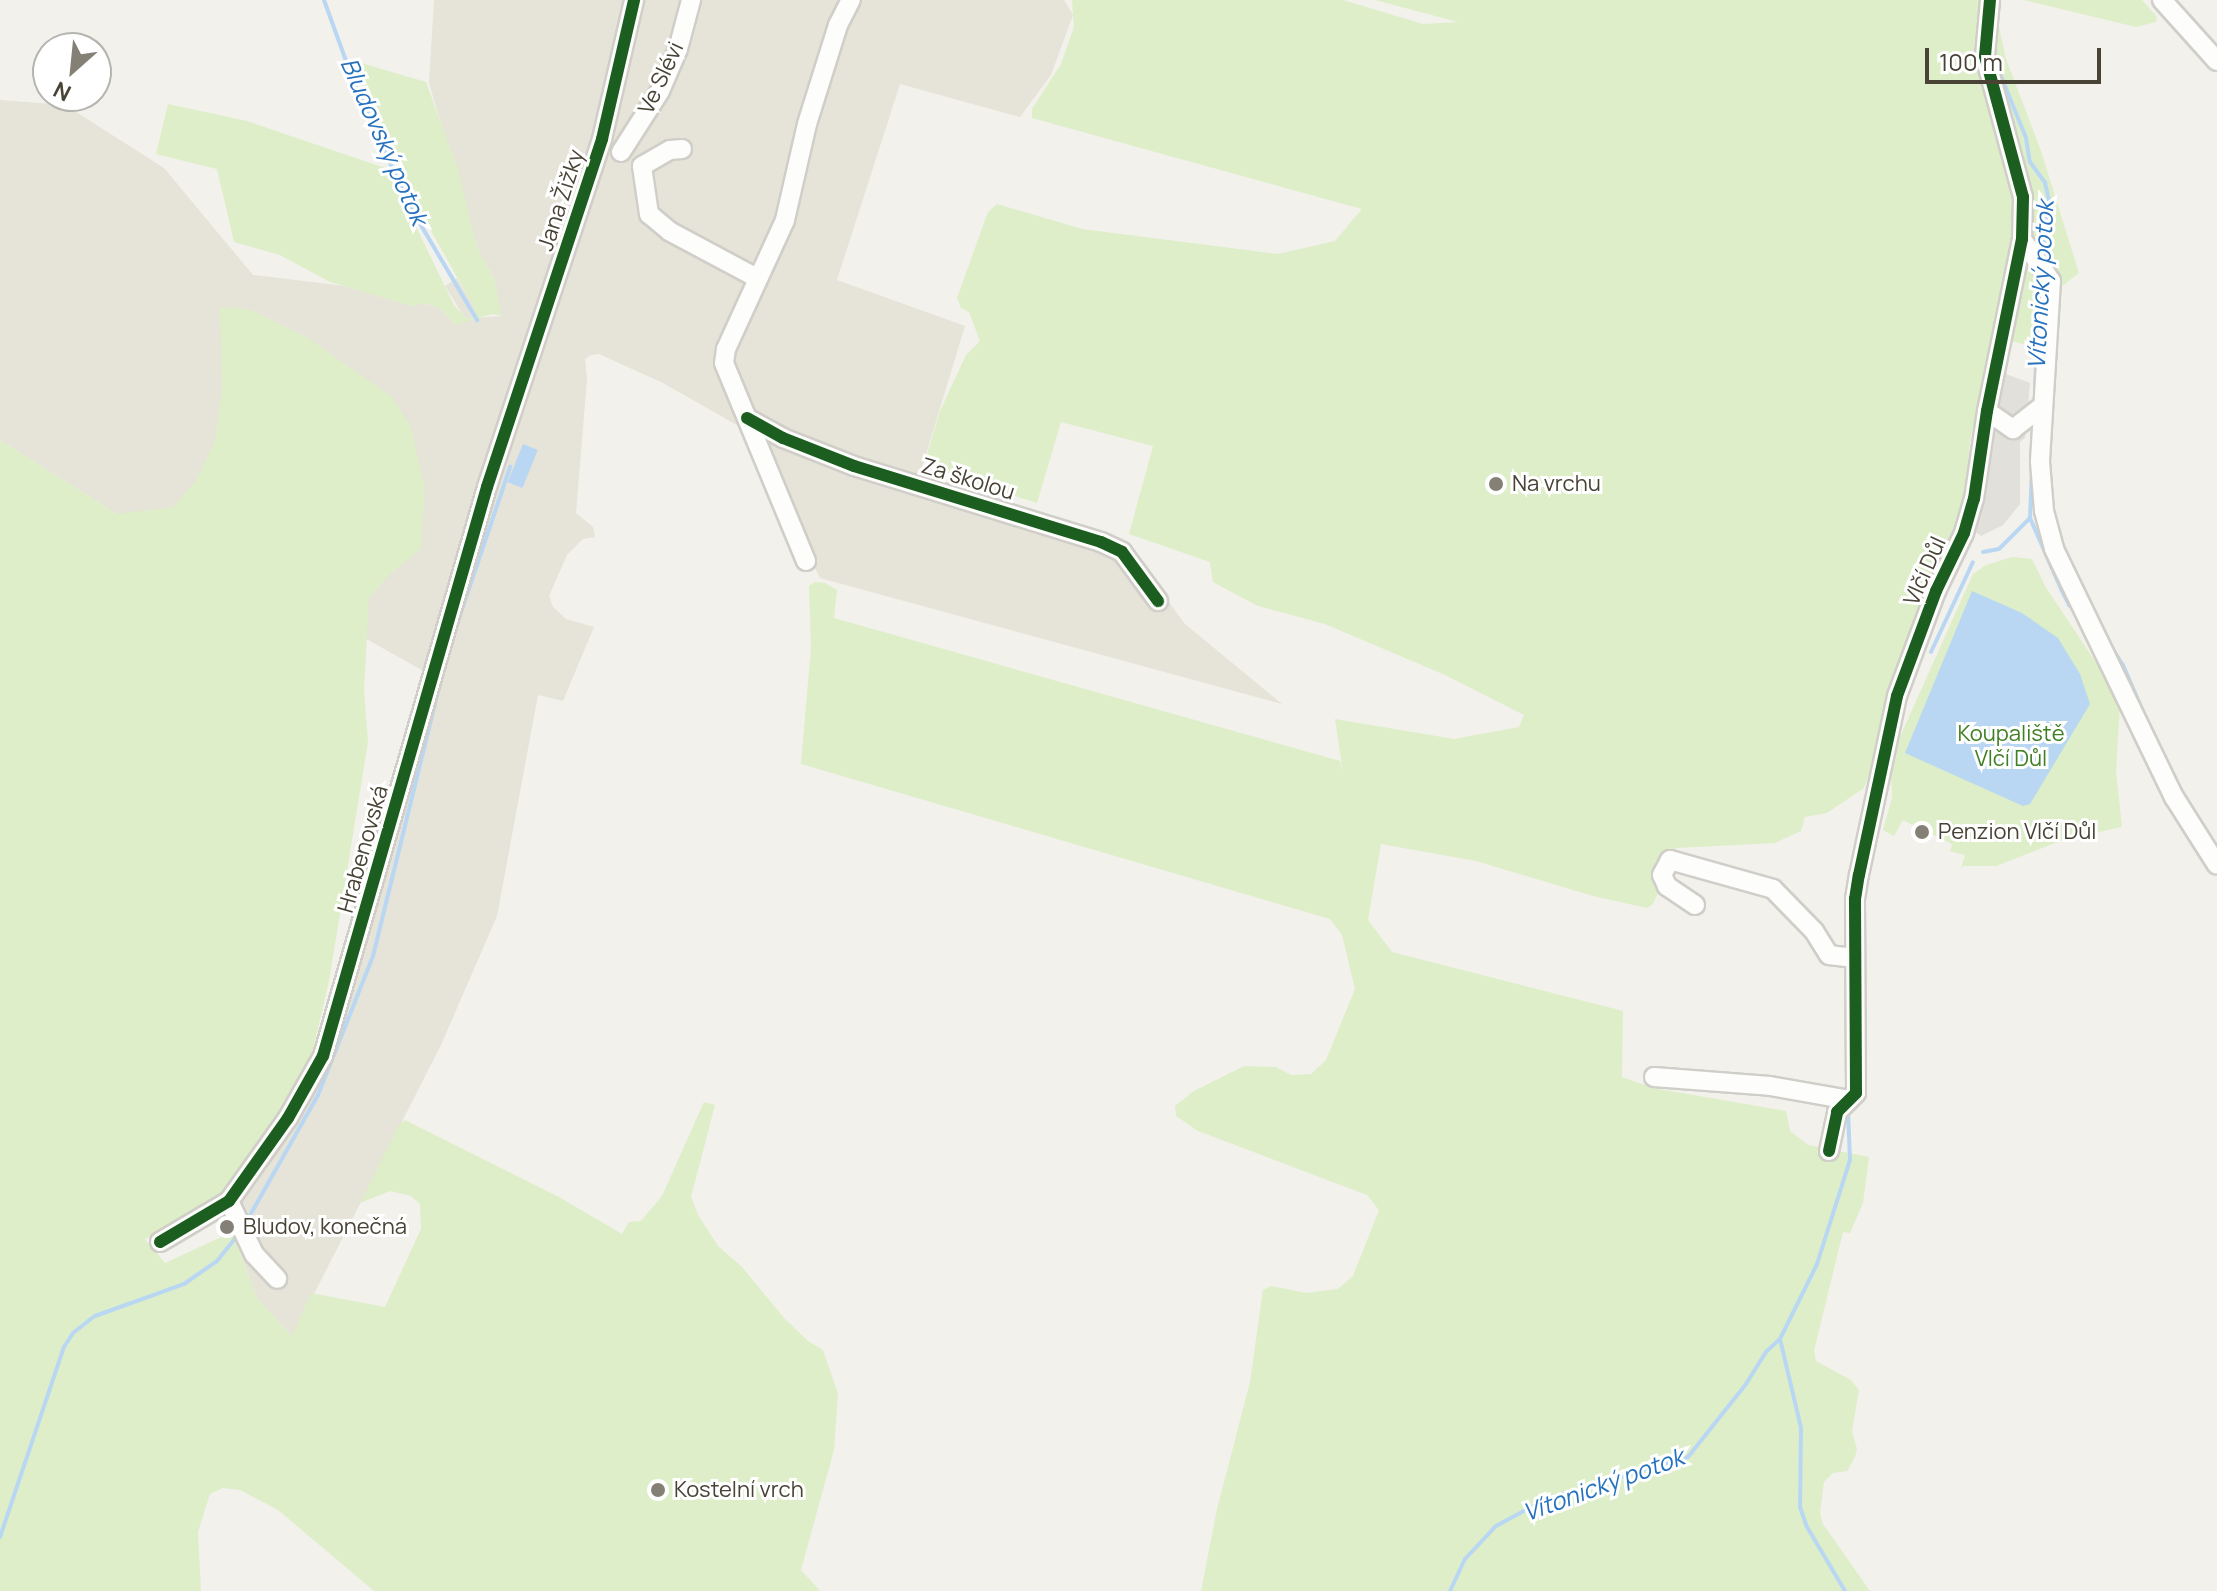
<!DOCTYPE html>
<html>
<head>
<meta charset="utf-8">
<style>
  body { margin:0 }
  #map { position:relative; width:2217px; height:1591px; overflow:hidden; background:#f2f1eb; font-family:Manrope,sans-serif }
  div>[style] { position:absolute }
  [style*='--x'] { left:calc(var(--x)*1px); top:calc(var(--y)*1px); width:calc(var(--w)*1px); rotate:calc(var(--a)*1deg) }
  .residential>* { inset:0; background:#e6e3d8 }
  .green>* { inset:0; background:#ddeec9 }
  .parking>* { inset:0; background:#e1e0da }
  .water>* { inset:0; background:#b9d7f3; transform-origin:0 0 }
  .stream>* { height:4px; margin:-2px; padding:0 2px; transform-origin:2px; border-radius:2px; background:#b9d7f3 }
  .roads { filter:drop-shadow(2px 0 #d0cec8) drop-shadow(-2px 0 #d0cec8) drop-shadow(0 2px #d0cec8) drop-shadow(0 -2px #d0cec8) }
  .minor>* { height:18px; margin:-9px; padding:0 9px; transform-origin:9px; border-radius:9px; background:#fdfdfc }
  .cycleway>* { height:12px; margin:-6px; padding:0 6px; transform-origin:6px; border-radius:6px; background:#1b5e20 }
  .dots>* { width:22px; height:22px; translate:-50% -50%; box-sizing:border-box; border:4px solid #fff; border-radius:50% }
  span { translate:-50% -50%; white-space:nowrap; text-align:center; line-height:1.15; -webkit-text-stroke:6px #fff; paint-order:stroke }
  .street-label { font-size:22px; color:#494336 }
  .poi-label { font-size:22px; color:#494336 }
  .left { translate:0 -50%; text-align:left }
  .park-label { font-size:22px; color:#408024 }
  .water-label { font-size:24px; color:#2672be; font-style:italic }
  .north { position:absolute; left:32px; top:32px; width:80px; height:80px; box-sizing:border-box; background:#fff; border:2px solid #b6b4af; border-radius:50%; rotate:207deg; font-size:22px; font-weight:700; line-height:32px; text-align:center; color:#494336 }
  .north::after { content:''; display:block; margin:auto; width:28px; height:36px; background:#848075; clip-path:polygon(50% 0,100% 100%,50% 72%,0 100%) }
  .scale { position:absolute; left:1925px; top:48px; width:176px; height:36px; box-sizing:border-box; border:4px solid #494336; border-top:0; padding-left:10px; font-size:24px; line-height:28px; white-space:nowrap; color:#494336; -webkit-text-stroke:6px #fff; paint-order:stroke }
</style>
</head>
<body>
<div id="map">
  <div class="residential">
    <div style="clip-path:polygon(434px 0,1064px 0,1073px 15px,1051px 75px,1020px 117px,900px 84px,837px 280px,965px 326px,920px 474px,1121px 538px,1185px 624px,1282px 704px,820px 578px,749px 432px,663px 383px,599px 354px,591px 355px,585px 359px,587px 379px,576px 513px,593px 527px,595px 537px,583px 539px,567px 555px,549px 596px,553px 607px,566px 619px,594px 627px,563px 701px,538px 695px,497px 916px,441px 1045px,292px 1337px,257px 1298px,225px 1213px,327px 1058px,425px 672px,251px 574px,117px 514px,0 440px,0 100px,65px 105px,164px 168px,253px 275px,345px 286px,412px 306px,423px 303px,440px 308px,451px 320px,501px 316px,494px 278px,478px 250px,429px 83px)"></div>
    <div style="clip-path:polygon(457px 278px,473px 305px,476px 317px,467px 319px,463px 315px,445px 286px)"></div>
  </div>
  <div class="green">
    <div style="clip-path:polygon(1072px 0,1343px 0,1423px 24px,1458px 22px,1375px 0,1993px 0,2006px 59px,2041px 151px,2079px 273px,2062px 286px,2058px 300px,2027px 345px,1994px 337px,1970px 441px,1964px 515px,1864px 788px,1827px 813px,1805px 817px,1801px 831px,1775px 843px,1676px 848px,1665px 853px,1655px 862px,1655px 875px,1661px 886px,1653px 904px,1647px 908px,1593px 896px,1476px 861px,1381px 844px,1368px 920px,1392px 952px,1623px 1011px,1622px 1077px,1653px 1088px,1786px 1111px,1790px 1131px,1808px 1145px,1869px 1157px,1863px 1203px,1850px 1233px,1843px 1232px,1814px 1351px,1816px 1361px,1851px 1380px,1859px 1390px,1852px 1431px,1857px 1449px,1855px 1457px,1847px 1471px,1833px 1473px,1824px 1482px,1820px 1512px,1823px 1524px,1870px 1591px,1201px 1591px,1217px 1509px,1250px 1382px,1263px 1290px,1271px 1286px,1306px 1293px,1338px 1289px,1353px 1276px,1379px 1210px,1367px 1195px,1198px 1131px,1176px 1116px,1175px 1106px,1194px 1091px,1244px 1066px,1276px 1067px,1291px 1075px,1311px 1074px,1326px 1060px,1355px 989px,1342px 935px,1330px 919px,801px 764px,811px 648px,809px 586px,815px 582px,825px 583px,837px 590px,834px 618px,1340px 761px,1343px 772px,1335px 719px,1454px 739px,1519px 727px,1524px 715px,1445px 675px,1325px 624px,1258px 606px,1213px 582px,1210px 562px,1129px 534px,1153px 446px,1061px 422px,1037px 503px,936px 470px,928px 464px,927px 454px,940px 411px,966px 355px,980px 341px,969px 312px,961px 308px,957px 298px,988px 212px,997px 204px,1082px 229px,1278px 254px,1335px 241px,1362px 209px,1032px 118px,1032px 109px,1061px 64px,1074px 27px)"></div>
    <div style="clip-path:polygon(2024px 0,2142px 0,2157px 17px,2156px 22px,2136px 27px)"></div>
    <div style="clip-path:polygon(354px 61px,426px 82px,459px 172px,477px 247px,494px 278px,502px 316px,492px 314px,455px 325px,440px 308px,423px 303px,412px 306px,330px 282px,280px 255px,234px 242px,217px 169px,156px 154px,168px 104px,247px 121px,388px 169px,454px 305px,467px 319px,475px 317px,473px 305px,427px 224px)"></div>
    <div style="clip-path:polygon(220px 307px,249px 309px,308px 338px,392px 397px,411px 427px,425px 488px,421px 549px,388px 576px,369px 598px,364px 690px,368px 742px,329px 981px,310px 1062px,249px 1162px,222px 1196px,145px 1239px,165px 1263px,232px 1232px,257px 1298px,292px 1336px,311px 1293px,385px 1307px,421px 1229px,420px 1204px,411px 1196px,390px 1191px,360px 1203px,398px 1126px,405px 1120px,559px 1197px,622px 1234px,629px 1222px,641px 1221px,662px 1196px,704px 1102px,715px 1105px,691px 1197px,698px 1215px,718px 1246px,742px 1267px,784px 1318px,808px 1341px,823px 1350px,838px 1394px,834px 1450px,801px 1570px,820px 1591px,374px 1591px,278px 1510px,240px 1490px,223px 1488px,210px 1494px,198px 1532px,201px 1591px,0 1591px,0 440px,117px 514px,173px 507px,197px 479px,215px 440px,222px 389px)"></div>
    <div style="clip-path:polygon(2012px 557px,2032px 559px,2045px 586px,2099px 667px,2120px 705px,2116px 771px,2122px 827px,2063px 840px,1996px 866px,1963px 866px,1961px 869px,1965px 855px,1950px 851px,1952px 844px,1903px 820px,1894px 836px,1883px 830px,1892px 798px,1891px 774px,1899px 739px,1973px 574px,1986px 565px)"></div>
  </div>
  <div class="parking">
    <div style="clip-path:polygon(2006px 374px,2030px 383px,2025px 438px,2020px 442px,2020px 504px,2003px 525px,1981px 536px,1974px 531px,1988px 426px,1999px 407px)"></div>
  </div>
  <div class="water">
    <div style="left:523px;top:444px;width:16px;height:41px;rotate:22deg"></div>
    <div style="clip-path:polygon(1972px 591px,2022px 613px,2058px 638px,2080px 674px,2090px 704px,2030px 804px,2023px 806px,1905px 753px)"></div>
  </div>
  <div class="stream">
    <div style="--x:324;--y:0;--w:88;--a:70.1"></div>
    <div style="--x:354;--y:83;--w:134;--a:65.7"></div>
    <div style="--x:409;--y:205;--w:134;--a:59.4"></div>
    <div style="--x:1995;--y:43;--w:16;--a:94"></div>
    <div style="--x:1994;--y:59;--w:85;--a:67.9"></div>
    <div style="--x:2026;--y:138;--w:24;--a:81"></div>
    <div style="--x:2030;--y:162;--w:26;--a:54"></div>
    <div style="--x:2045;--y:183;--w:17;--a:77"></div>
    <div style="--x:2049;--y:200;--w:58;--a:96.9"></div>
    <div style="--x:2035;--y:388;--w:110;--a:-87.4"></div>
    <div style="--x:2030;--y:518;--w:77;--a:66.4"></div>
    <div style="--x:2061;--y:589;--w:18;--a:63"></div>
    <div style="--x:2069;--y:605;--w:7;--a:34"></div>
    <div style="--x:1983;--y:552;--w:16;--a:-11"></div>
    <div style="--x:1999;--y:549;--w:44;--a:-45"></div>
    <div style="--x:2030;--y:518;--w:49;--a:-87.7"></div>
    <div style="--x:457;--y:624;--w:166;--a:-71.3"></div>
    <div style="--x:2109;--y:643;--w:26;--a:58"></div>
    <div style="--x:2123;--y:665;--w:61;--a:66.8"></div>
    <div style="--x:1931;--y:652;--w:99;--a:-65"></div>
    <div style="--x:1847;--y:1026;--w:68;--a:90"></div>
    <div style="--x:245;--y:1224;--w:148;--a:-60.5"></div>
    <div style="--x:318;--y:1095;--w:149;--a:-68.4"></div>
    <div style="--x:373;--y:956;--w:302;--a:-76.2"></div>
    <div style="--x:1780;--y:1339;--w:91;--a:76.7"></div>
    <div style="--x:1801;--y:1428;--w:79;--a:90.7"></div>
    <div style="--x:1800;--y:1507;--w:21;--a:71"></div>
    <div style="--x:1807;--y:1527;--w:74;--a:59.3"></div>
    <div style="--x:0;--y:1537;--w:200;--a:-71.4"></div>
    <div style="--x:64;--y:1347;--w:17;--a:-57"></div>
    <div style="--x:73;--y:1333;--w:28;--a:-38"></div>
    <div style="--x:95;--y:1316;--w:95;--a:-19.8"></div>
    <div style="--x:184;--y:1284;--w:40;--a:-34.9"></div>
    <div style="--x:217;--y:1261;--w:33;--a:-51"></div>
    <div style="--x:1450;--y:1591;--w:35;--a:-65"></div>
    <div style="--x:1465;--y:1559;--w:45;--a:-46.8"></div>
    <div style="--x:1496;--y:1526;--w:57;--a:-28.4"></div>
    <div style="--x:1546;--y:1499;--w:148;--a:-16.5"></div>
    <div style="--x:1688;--y:1457;--w:93;--a:-51.5"></div>
    <div style="--x:1746;--y:1384;--w:39;--a:-58"></div>
    <div style="--x:1767;--y:1351;--w:18;--a:-43"></div>
    <div style="--x:1780;--y:1339;--w:84;--a:-63.7"></div>
    <div style="--x:1817;--y:1264;--w:109;--a:-72.4"></div>
    <div style="--x:1850;--y:1160;--w:50;--a:-92.3"></div>
  </div>
  <div class="roads">
    <div class="minor">
      <div style="--x:2162;--y:0;--w:82;--a:48"></div>
      <div style="--x:621;--y:152;--w:72;--a:-57.4"></div>
      <div style="--x:660;--y:91;--w:46;--a:-66.8"></div>
      <div style="--x:678;--y:49;--w:51;--a:-75.1"></div>
      <div style="--x:642;--y:166;--w:49;--a:81.7"></div>
      <div style="--x:649;--y:214;--w:26;--a:40"></div>
      <div style="--x:669;--y:231;--w:100;--a:28.1"></div>
      <div style="--x:642;--y:166;--w:32;--a:-30"></div>
      <div style="--x:670;--y:150;--w:12;--a:-5"></div>
      <div style="--x:2022;--y:239;--w:51;--a:55.4"></div>
      <div style="--x:2051;--y:281;--w:181;--a:93.5"></div>
      <div style="--x:2040;--y:462;--w:49;--a:85.3"></div>
      <div style="--x:2044;--y:511;--w:39;--a:75"></div>
      <div style="--x:2054;--y:549;--w:276;--a:64.2"></div>
      <div style="--x:2174;--y:797;--w:80;--a:57.7"></div>
      <div style="--x:1987;--y:411;--w:32;--a:35"></div>
      <div style="--x:2013;--y:429;--w:36;--a:-38"></div>
      <div style="--x:747;--y:418;--w:41;--a:29.1"></div>
      <div style="--x:783;--y:438;--w:76;--a:21.5"></div>
      <div style="--x:854;--y:466;--w:258;--a:17.1"></div>
      <div style="--x:1101;--y:542;--w:23;--a:25"></div>
      <div style="--x:1122;--y:552;--w:61;--a:53.7"></div>
      <div style="--x:806;--y:561;--w:214;--a:-112.5"></div>
      <div style="--x:724;--y:363;--w:14;--a:-82"></div>
      <div style="--x:726;--y:349;--w:142;--a:-65.4"></div>
      <div style="--x:785;--y:220;--w:98;--a:-77.1"></div>
      <div style="--x:807;--y:124;--w:104;--a:-72.6"></div>
      <div style="--x:838;--y:25;--w:28;--a:-63"></div>
      <div style="--x:1695;--y:905;--w:34;--a:-146"></div>
      <div style="--x:1667;--y:886;--w:12;--a:-114"></div>
      <div style="--x:1662;--y:875;--w:17;--a:-62"></div>
      <div style="--x:1670;--y:860;--w:107;--a:15.7"></div>
      <div style="--x:1773;--y:889;--w:59;--a:45.7"></div>
      <div style="--x:1814;--y:931;--w:28;--a:58"></div>
      <div style="--x:1829;--y:955;--w:26;--a:7"></div>
      <div style="--x:1654;--y:1077;--w:116;--a:4.4"></div>
      <div style="--x:1770;--y:1086;--w:80;--a:10"></div>
      <div style="--x:1829;--y:1151;--w:40;--a:-78"></div>
      <div style="--x:1837;--y:1112;--w:27;--a:-45"></div>
      <div style="--x:1856;--y:1093;--w:194;--a:-90.3"></div>
      <div style="--x:1855;--y:899;--w:24;--a:-81"></div>
      <div style="--x:1859;--y:875;--w:183;--a:-78"></div>
      <div style="--x:1897;--y:696;--w:112;--a:-69.6"></div>
      <div style="--x:1936;--y:591;--w:64;--a:-64.2"></div>
      <div style="--x:1964;--y:533;--w:35;--a:-74"></div>
      <div style="--x:1974;--y:499;--w:89;--a:-81.6"></div>
      <div style="--x:1987;--y:411;--w:176;--a:-78.5"></div>
      <div style="--x:2022;--y:239;--w:42;--a:-88.6"></div>
      <div style="--x:2023;--y:197;--w:146;--a:-105.1"></div>
      <div style="--x:1985;--y:56;--w:56;--a:-84.9"></div>
      <div style="--x:229;--y:1201;--w:59;--a:64.7"></div>
      <div style="--x:254;--y:1254;--w:34;--a:47"></div>
      <div style="--x:160;--y:1242;--w:80;--a:-30.7"></div>
      <div style="--x:229;--y:1201;--w:102;--a:-54.6"></div>
      <div style="--x:288;--y:1118;--w:71;--a:-60.6"></div>
      <div style="--x:323;--y:1056;--w:592;--a:-73.92"></div>
      <div style="--x:487;--y:487;--w:367;--a:-71.7"></div>
      <div style="--x:602;--y:139;--w:143;--a:-77"></div>
    </div>
  </div>
  <div class="cycleway">
    <div style="--x:747;--y:418;--w:41;--a:29.1"></div>
    <div style="--x:783;--y:438;--w:76;--a:21.5"></div>
    <div style="--x:854;--y:466;--w:258;--a:17.1"></div>
    <div style="--x:1101;--y:542;--w:23;--a:25"></div>
    <div style="--x:1122;--y:552;--w:61;--a:53.7"></div>
    <div style="--x:1829;--y:1151;--w:40;--a:-78"></div>
    <div style="--x:1837;--y:1112;--w:27;--a:-45"></div>
    <div style="--x:1856;--y:1093;--w:194;--a:-90.3"></div>
    <div style="--x:1855;--y:899;--w:24;--a:-81"></div>
    <div style="--x:1859;--y:875;--w:183;--a:-78"></div>
    <div style="--x:1897;--y:696;--w:112;--a:-69.6"></div>
    <div style="--x:1936;--y:591;--w:64;--a:-64.2"></div>
    <div style="--x:1964;--y:533;--w:35;--a:-74"></div>
    <div style="--x:1974;--y:499;--w:89;--a:-81.6"></div>
    <div style="--x:1987;--y:411;--w:176;--a:-78.5"></div>
    <div style="--x:2022;--y:239;--w:42;--a:-88.6"></div>
    <div style="--x:2023;--y:197;--w:146;--a:-105.1"></div>
    <div style="--x:1985;--y:56;--w:56;--a:-84.9"></div>
    <div style="--x:160;--y:1242;--w:80;--a:-30.7"></div>
    <div style="--x:229;--y:1201;--w:102;--a:-54.6"></div>
    <div style="--x:288;--y:1118;--w:71;--a:-60.6"></div>
    <div style="--x:323;--y:1056;--w:592;--a:-73.92"></div>
    <div style="--x:487;--y:487;--w:367;--a:-71.7"></div>
    <div style="--x:602;--y:139;--w:143;--a:-77"></div>
  </div>
  <div class="dots">
    <div style="left:1496px;top:484px;background:#848075"></div>
    <div style="left:1922px;top:832px;background:#848075"></div>
    <div style="left:227px;top:1227px;background:#848075"></div>
    <div style="left:658px;top:1490px;background:#848075"></div>
  </div>
  <div class="street-label">
    <span style="left:661px;top:78px;rotate:-65deg">Ve Slévi</span>
    <span style="left:561px;top:200px;rotate:-72deg">Jana Žižky</span>
    <span style="left:968px;top:479px;rotate:17deg">Za školou</span>
    <span style="left:1925px;top:571px;rotate:-66deg">Vlčí Důl</span>
    <span style="left:363px;top:849px;rotate:-74deg">Hrabenovská</span>
  </div>
  <div class="poi-label">
    <span class="left" style="left:1512px;top:484px">Na vrchu</span>
    <span class="left" style="left:1938px;top:832px">Penzion Vlčí Důl</span>
    <span class="left" style="left:243px;top:1227px">Bludov, konečná</span>
    <span class="left" style="left:674px;top:1490px">Kostelní vrch</span>
  </div>
  <div class="park-label">
    <span style="left:2011px;top:746px">Koupaliště<br>Vlčí Důl</span>
  </div>
  <div class="water-label">
    <span style="left:385px;top:141px;rotate:66deg">Bludovský potok</span>
    <span style="left:2040px;top:285px;rotate:-87deg">Vítonický potok</span>
    <span style="left:1603px;top:1484px;rotate:-20deg">Vítonický potok</span>
  </div>
  <div class="north">N</div>
  <div class="scale">100 m</div>
</div>
</body>
</html>
